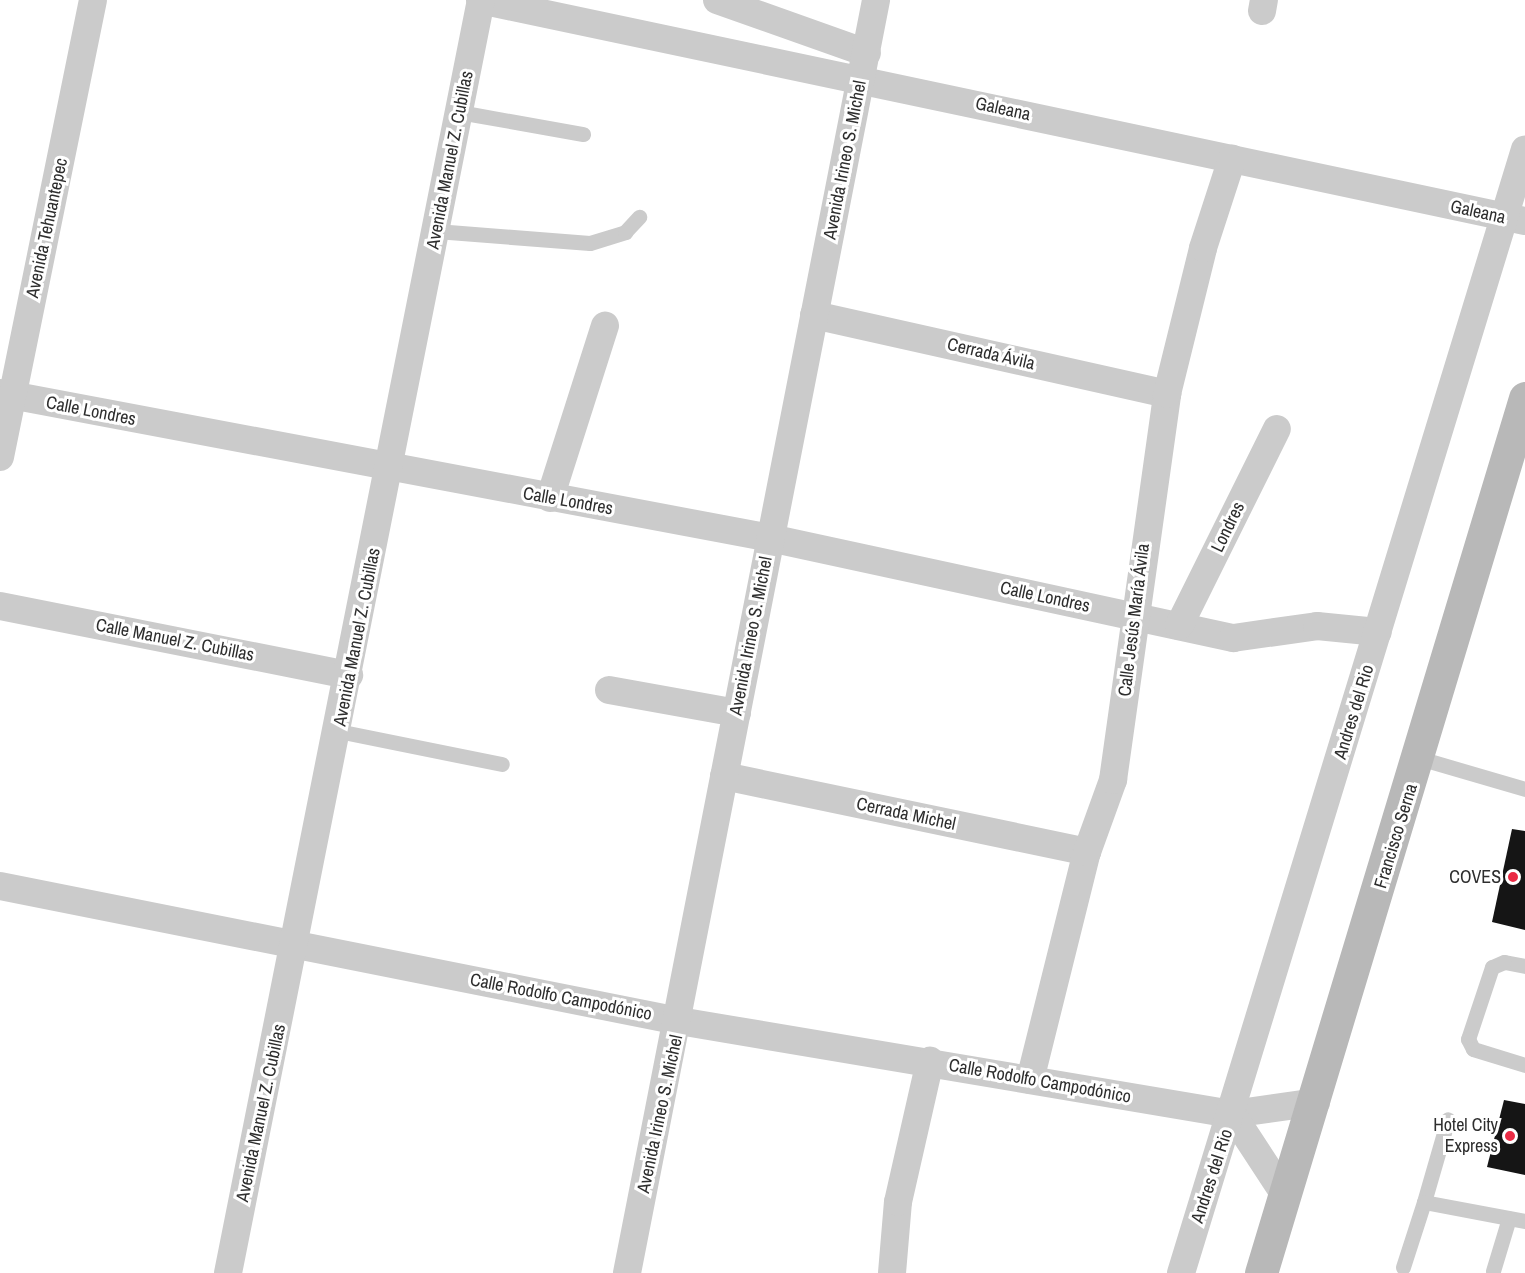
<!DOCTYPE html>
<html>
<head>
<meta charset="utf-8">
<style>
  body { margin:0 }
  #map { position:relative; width:1525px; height:1273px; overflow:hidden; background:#fff; font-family:"Archivo Narrow",sans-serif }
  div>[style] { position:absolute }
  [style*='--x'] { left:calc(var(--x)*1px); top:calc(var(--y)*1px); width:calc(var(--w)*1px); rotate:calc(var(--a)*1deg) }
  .building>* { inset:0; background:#151515 }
  .lane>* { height:15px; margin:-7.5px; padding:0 7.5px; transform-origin:7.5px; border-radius:7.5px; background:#cbcbcb }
  .street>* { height:28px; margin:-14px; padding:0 14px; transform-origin:14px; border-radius:14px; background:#cbcbcb }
  .secondary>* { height:33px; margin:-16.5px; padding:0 16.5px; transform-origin:16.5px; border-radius:16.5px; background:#b8b8b8 }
  .dots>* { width:16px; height:16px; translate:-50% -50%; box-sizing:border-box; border:3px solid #fff; border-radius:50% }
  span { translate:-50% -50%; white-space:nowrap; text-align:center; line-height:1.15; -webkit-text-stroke:6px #fff; paint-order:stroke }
  .street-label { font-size:18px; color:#2e2e2e }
  .poi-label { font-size:18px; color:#2e2e2e }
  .right { translate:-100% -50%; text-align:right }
</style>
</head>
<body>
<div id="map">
  <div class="building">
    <div style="clip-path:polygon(1512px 829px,1525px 831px,1525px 930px,1492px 922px)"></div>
    <div style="clip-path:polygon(1504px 1100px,1525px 1104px,1525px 1175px,1487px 1167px)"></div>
  </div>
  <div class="lane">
    <div style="--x:459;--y:112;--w:126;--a:10.1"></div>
    <div style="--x:436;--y:231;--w:154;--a:4.5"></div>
    <div style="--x:590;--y:243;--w:37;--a:-17"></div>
    <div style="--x:625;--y:232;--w:21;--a:-47"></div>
    <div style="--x:338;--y:731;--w:167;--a:11.4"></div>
    <div style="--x:1419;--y:758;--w:110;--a:16.3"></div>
    <div style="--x:1525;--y:966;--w:21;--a:-169"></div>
    <div style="--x:1504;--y:962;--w:13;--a:157"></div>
    <div style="--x:1492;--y:967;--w:76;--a:108.4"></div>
    <div style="--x:1468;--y:1039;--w:11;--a:63"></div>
    <div style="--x:1473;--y:1049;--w:54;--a:17.1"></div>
    <div style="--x:1424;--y:1202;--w:86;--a:-73.9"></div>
    <div style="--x:1403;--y:1267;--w:68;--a:-72.1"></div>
    <div style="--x:1424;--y:1202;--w:103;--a:10.7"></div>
    <div style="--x:1493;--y:1271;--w:55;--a:-73.2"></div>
  </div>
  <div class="street">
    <div style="--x:480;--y:0;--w:1068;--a:11.94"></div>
    <div style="--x:717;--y:0;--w:159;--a:19.5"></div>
    <div style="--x:1262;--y:11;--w:11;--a:-80"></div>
    <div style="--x:814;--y:315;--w:362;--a:12.6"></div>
    <div style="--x:0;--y:393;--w:784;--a:10.66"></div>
    <div style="--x:770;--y:538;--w:474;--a:12.2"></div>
    <div style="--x:1233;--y:638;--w:85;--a:-8.1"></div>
    <div style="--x:1317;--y:626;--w:61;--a:5.6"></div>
    <div style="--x:0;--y:457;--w:466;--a:-78.5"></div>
    <div style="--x:550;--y:498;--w:181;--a:-72.3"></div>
    <div style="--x:0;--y:606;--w:356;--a:11.2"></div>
    <div style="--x:1179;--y:626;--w:220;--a:-63.6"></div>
    <div style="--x:609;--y:690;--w:130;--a:10.2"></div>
    <div style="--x:724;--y:776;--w:371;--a:11.8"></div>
    <div style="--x:0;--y:886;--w:692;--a:11.25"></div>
    <div style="--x:679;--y:1021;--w:561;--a:9.55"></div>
    <div style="--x:1232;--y:1114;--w:85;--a:-8.1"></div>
    <div style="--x:1030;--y:1080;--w:235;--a:-76"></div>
    <div style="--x:1087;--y:852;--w:77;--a:-70.1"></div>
    <div style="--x:1113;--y:780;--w:390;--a:-82"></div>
    <div style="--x:1167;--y:394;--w:150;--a:-76.1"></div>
    <div style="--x:1203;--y:248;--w:94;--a:-72"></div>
    <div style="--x:1232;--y:1114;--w:97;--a:56.8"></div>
    <div style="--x:228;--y:1273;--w:1298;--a:-78.76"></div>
    <div style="--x:627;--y:1273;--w:1297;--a:-78.93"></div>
    <div style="--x:892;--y:1273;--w:71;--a:-85.2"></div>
    <div style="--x:898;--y:1202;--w:145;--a:-77.2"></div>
    <div style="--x:1181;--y:1273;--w:1175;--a:-72.98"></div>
  </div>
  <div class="secondary">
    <div style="--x:1261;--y:1273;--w:914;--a:-73.21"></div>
  </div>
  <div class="dots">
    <div style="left:1513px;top:877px;background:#ea2b45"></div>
    <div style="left:1510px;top:1136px;background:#ea2b45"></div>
  </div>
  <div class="street-label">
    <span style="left:1003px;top:109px;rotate:12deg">Galeana</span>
    <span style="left:450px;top:160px;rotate:-79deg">Avenida Manuel Z. Cubillas</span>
    <span style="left:845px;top:160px;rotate:-79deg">Avenida Irineo S. Michel</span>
    <span style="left:1478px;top:212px;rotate:12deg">Galeana</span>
    <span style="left:47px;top:228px;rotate:-78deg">Avenida Tehuantepec</span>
    <span style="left:991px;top:354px;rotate:13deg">Cerrada Ávila</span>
    <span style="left:91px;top:411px;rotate:11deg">Calle Londres</span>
    <span style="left:568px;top:501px;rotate:10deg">Calle Londres</span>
    <span style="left:1228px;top:527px;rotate:-64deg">Londres</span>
    <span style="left:1045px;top:597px;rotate:12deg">Calle Londres</span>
    <span style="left:1134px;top:620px;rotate:-83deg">Calle Jesús María Ávila</span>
    <span style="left:751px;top:636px;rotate:-79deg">Avenida Irineo S. Michel</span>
    <span style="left:357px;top:637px;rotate:-79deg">Avenida Manuel Z. Cubillas</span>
    <span style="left:175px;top:640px;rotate:11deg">Calle Manuel Z. Cubillas</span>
    <span style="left:1354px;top:712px;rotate:-73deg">Andres del Rio</span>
    <span style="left:906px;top:814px;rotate:12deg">Cerrada Michel</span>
    <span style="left:1396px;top:836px;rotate:-73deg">Francisco Serna</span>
    <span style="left:561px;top:997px;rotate:11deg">Calle Rodolfo Campodónico</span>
    <span style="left:1040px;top:1081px;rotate:10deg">Calle Rodolfo Campodónico</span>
    <span style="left:261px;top:1113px;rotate:-78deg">Avenida Manuel Z. Cubillas</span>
    <span style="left:660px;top:1114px;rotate:-78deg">Avenida Irineo S. Michel</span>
    <span style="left:1212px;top:1176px;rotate:-72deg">Andres del Rio</span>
  </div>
  <div class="poi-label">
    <span class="right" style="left:1501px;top:877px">COVES</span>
    <span class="right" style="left:1498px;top:1136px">Hotel City<br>Express</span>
  </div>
</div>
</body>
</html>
